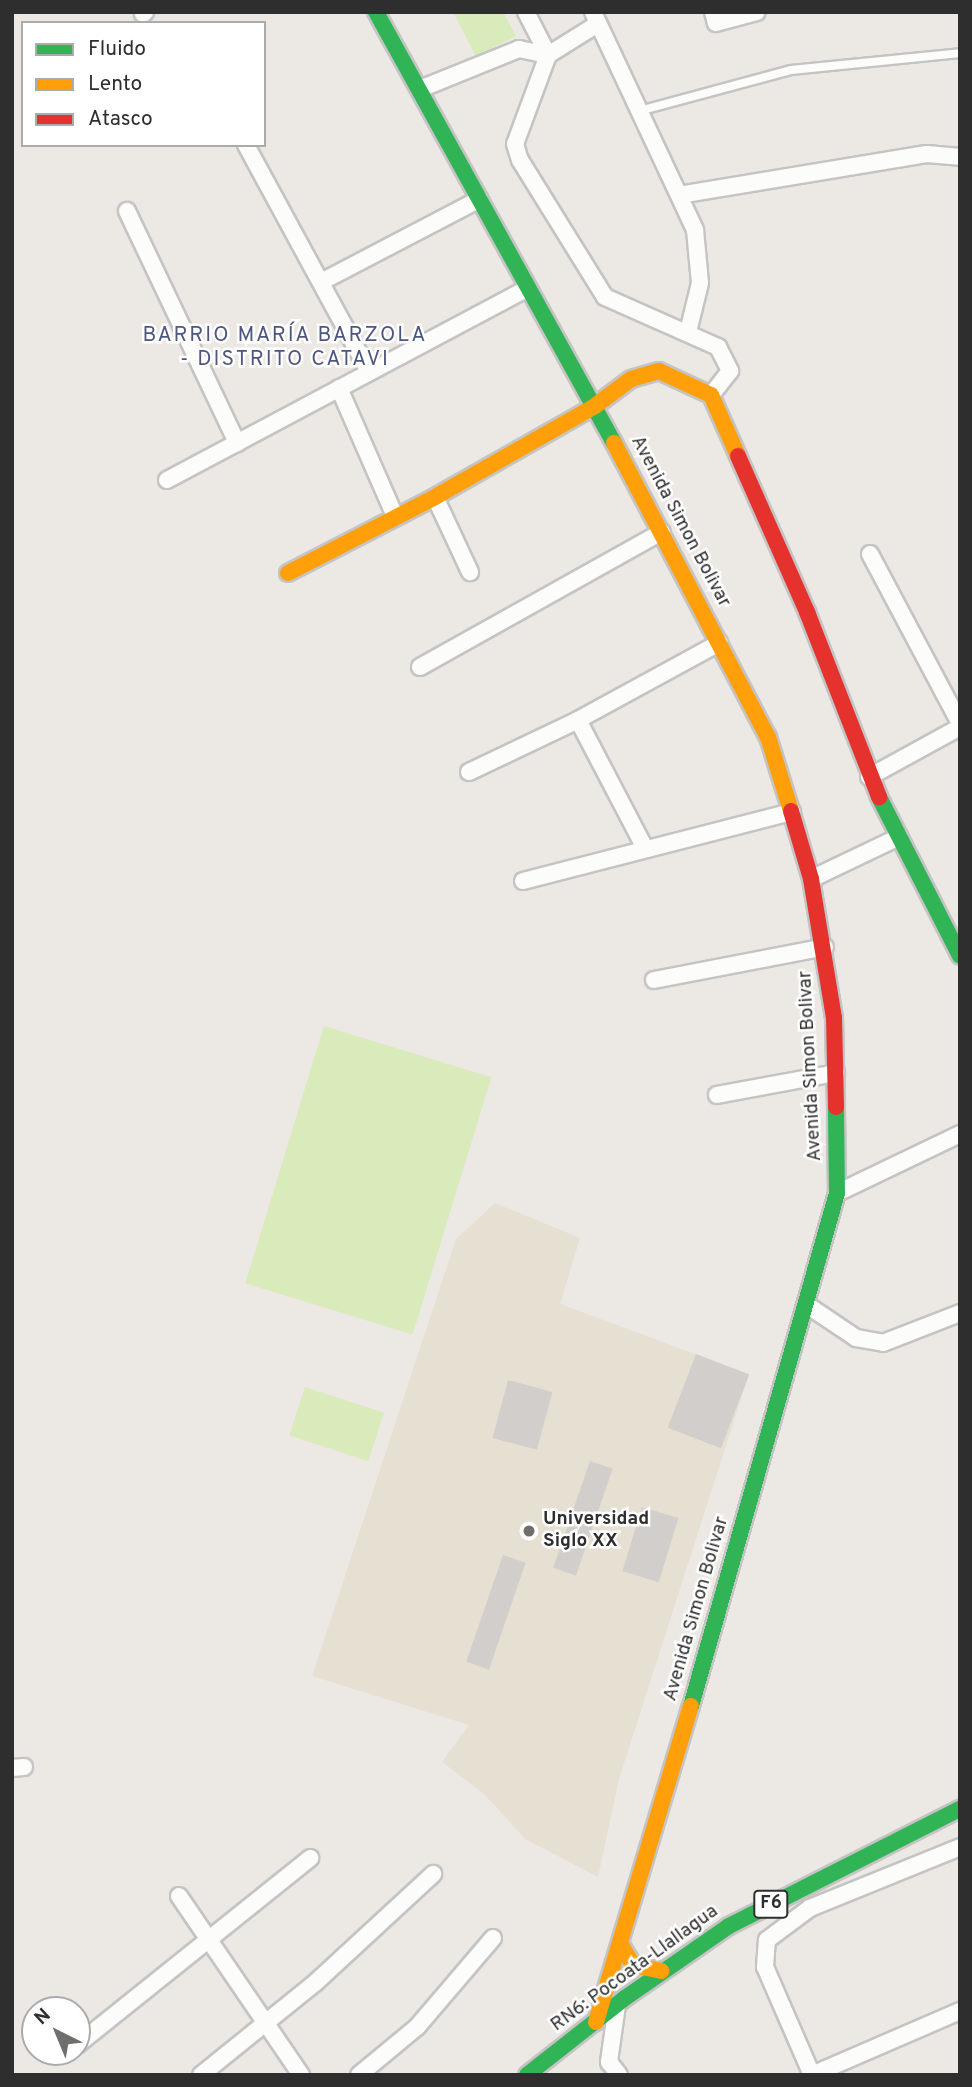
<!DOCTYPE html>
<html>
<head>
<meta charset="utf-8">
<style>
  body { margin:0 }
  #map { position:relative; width:972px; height:2087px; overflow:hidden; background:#ece8e4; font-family:Overpass,sans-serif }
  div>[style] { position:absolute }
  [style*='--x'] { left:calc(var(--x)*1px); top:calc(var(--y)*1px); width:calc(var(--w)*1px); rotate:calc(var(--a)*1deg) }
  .education>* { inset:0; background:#e6e0d3 }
  .pitch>* { inset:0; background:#d9eabb; transform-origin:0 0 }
  .building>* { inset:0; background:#d1cecb; transform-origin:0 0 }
  .roads { filter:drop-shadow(2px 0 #c5c4c5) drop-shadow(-2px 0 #c5c4c5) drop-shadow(0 2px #c5c4c5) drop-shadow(0 -2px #c5c4c5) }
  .lane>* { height:8px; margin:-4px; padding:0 4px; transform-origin:4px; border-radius:4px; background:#fcfcfb }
  .street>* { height:16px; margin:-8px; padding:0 8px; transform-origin:8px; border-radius:8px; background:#fcfcfb }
  .fast>* { height:16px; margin:-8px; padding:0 8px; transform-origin:8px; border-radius:8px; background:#30b455 }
  .slow>* { height:16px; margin:-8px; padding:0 8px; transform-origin:8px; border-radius:8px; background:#ff9f0a }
  .jam>* { height:16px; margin:-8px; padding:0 8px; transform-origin:8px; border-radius:8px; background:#e5322d }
  .dots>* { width:19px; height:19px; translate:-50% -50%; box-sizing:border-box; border:4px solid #fff; border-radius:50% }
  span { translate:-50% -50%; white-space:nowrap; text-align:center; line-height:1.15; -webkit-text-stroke:5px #fff; paint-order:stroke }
  .shield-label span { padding:2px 5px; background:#fff; border:2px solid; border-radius:5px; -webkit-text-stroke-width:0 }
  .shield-label { font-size:18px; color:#2e2e2e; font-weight:700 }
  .street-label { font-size:19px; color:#2e2e2e }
  .poi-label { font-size:19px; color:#2e2e2e; font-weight:700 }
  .left { translate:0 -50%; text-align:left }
  .neighbourhood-label { font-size:21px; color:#4d5680; letter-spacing:2px }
  .frame { position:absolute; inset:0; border:14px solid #2e2e2e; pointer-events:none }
  .legend { position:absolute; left:21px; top:21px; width:245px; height:126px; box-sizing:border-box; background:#fff; border:2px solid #ababab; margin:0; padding:9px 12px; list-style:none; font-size:21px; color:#2e2e2e }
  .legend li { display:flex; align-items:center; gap:14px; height:35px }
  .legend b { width:35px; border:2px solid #ababab }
  .north { position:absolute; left:21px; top:1996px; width:70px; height:70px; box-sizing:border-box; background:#fff; border:2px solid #ababab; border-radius:50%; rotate:317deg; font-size:19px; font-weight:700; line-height:28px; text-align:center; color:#2e2e2e }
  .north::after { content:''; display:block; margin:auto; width:24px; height:32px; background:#706f6e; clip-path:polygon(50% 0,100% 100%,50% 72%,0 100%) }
</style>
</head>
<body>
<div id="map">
  <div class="education">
    <div style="clip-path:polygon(495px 1203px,580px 1238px,560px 1304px,749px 1374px,619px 1779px,598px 1877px,525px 1839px,484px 1794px,442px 1762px,469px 1725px,312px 1676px,456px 1239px)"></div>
  </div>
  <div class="pitch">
    <div style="clip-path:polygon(453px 12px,503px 12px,516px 36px,476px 56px)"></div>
    <div style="left:324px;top:1026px;width:175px;height:269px;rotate:17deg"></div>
    <div style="left:305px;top:1387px;width:83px;height:51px;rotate:18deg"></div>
  </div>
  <div class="building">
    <div style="left:696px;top:1354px;width:57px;height:79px;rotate:21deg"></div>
    <div style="left:508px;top:1380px;width:46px;height:60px;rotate:15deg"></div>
    <div style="left:590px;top:1461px;width:24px;height:113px;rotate:19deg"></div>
    <div style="left:642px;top:1507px;width:38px;height:67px;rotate:17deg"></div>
    <div style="left:503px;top:1555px;width:24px;height:113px;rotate:19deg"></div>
  </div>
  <div class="roads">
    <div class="lane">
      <div style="--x:639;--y:111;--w:157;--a:-15.1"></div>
      <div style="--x:791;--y:70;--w:170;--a:-5.7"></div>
    </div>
    <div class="street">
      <div style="--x:526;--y:12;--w:48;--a:62.9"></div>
      <div style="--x:548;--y:55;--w:95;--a:110.3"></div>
      <div style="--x:515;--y:144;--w:17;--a:73"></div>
      <div style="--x:520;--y:160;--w:161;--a:58.2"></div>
      <div style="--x:605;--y:297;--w:124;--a:23.9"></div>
      <div style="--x:718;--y:347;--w:27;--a:63"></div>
      <div style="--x:730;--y:371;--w:31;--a:128"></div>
      <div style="--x:593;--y:12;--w:241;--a:64.9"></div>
      <div style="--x:695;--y:230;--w:53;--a:84.6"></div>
      <div style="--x:700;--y:283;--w:50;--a:103.8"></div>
      <div style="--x:713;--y:12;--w:11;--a:75"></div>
      <div style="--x:716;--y:23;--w:42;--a:-15"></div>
      <div style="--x:143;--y:14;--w:3;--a:-45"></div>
      <div style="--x:420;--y:89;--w:107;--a:-22"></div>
      <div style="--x:519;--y:49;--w:30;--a:12"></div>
      <div style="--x:548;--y:55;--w:57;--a:-32"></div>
      <div style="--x:246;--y:145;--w:258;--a:61.5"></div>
      <div style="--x:679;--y:195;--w:251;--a:-9.4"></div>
      <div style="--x:927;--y:154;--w:33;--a:5"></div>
      <div style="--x:127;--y:211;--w:257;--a:64.6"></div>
      <div style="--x:321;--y:282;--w:179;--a:-27.6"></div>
      <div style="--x:339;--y:388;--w:140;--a:66.4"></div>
      <div style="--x:167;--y:480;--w:409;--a:-28"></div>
      <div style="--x:435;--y:497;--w:83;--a:65"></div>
      <div style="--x:870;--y:554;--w:191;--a:62"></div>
      <div style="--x:420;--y:667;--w:277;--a:-29.2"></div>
      <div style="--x:578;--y:720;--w:142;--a:62.4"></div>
      <div style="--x:469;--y:772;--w:121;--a:-25.5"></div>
      <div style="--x:578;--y:720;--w:161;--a:-28.6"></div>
      <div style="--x:869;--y:777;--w:104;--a:-28.8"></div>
      <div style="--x:811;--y:879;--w:98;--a:-25.5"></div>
      <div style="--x:523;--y:881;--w:278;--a:-14.4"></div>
      <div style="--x:654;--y:980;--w:174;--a:-10.9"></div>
      <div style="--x:717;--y:1095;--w:121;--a:-10.5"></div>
      <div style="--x:837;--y:1193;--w:136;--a:-25.6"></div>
      <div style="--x:807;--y:1305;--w:59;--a:34"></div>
      <div style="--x:856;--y:1338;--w:27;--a:10"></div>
      <div style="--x:883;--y:1343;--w:83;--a:-21.3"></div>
      <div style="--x:12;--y:1768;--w:12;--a:-5"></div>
      <div style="--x:179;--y:1896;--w:217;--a:55.7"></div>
      <div style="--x:617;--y:2005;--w:58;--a:98"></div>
      <div style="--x:609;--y:2062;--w:16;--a:52"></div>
      <div style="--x:77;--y:2045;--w:299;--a:-38.7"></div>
      <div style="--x:201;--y:2075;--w:146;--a:-38.9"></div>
      <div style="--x:315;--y:1983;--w:161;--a:-42.7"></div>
      <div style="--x:359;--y:2075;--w:75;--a:-39.6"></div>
      <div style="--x:417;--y:2027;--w:117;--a:-49.5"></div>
      <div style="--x:812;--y:2075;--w:118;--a:-113.5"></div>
      <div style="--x:765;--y:1967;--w:27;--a:-86"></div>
      <div style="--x:767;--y:1940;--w:54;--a:-36.7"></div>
      <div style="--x:810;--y:1908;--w:162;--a:-22.1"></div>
      <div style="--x:812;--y:2075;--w:161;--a:-23.4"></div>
    </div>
    <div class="fast">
      <div style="--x:376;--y:12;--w:492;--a:61.1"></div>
      <div style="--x:879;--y:797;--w:178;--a:63"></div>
      <div style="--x:691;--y:1706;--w:533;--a:-74.11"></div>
      <div style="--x:837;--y:1193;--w:86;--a:-90.7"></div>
      <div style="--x:527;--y:2075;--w:125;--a:-38.2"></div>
      <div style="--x:625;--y:1998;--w:126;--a:-34.7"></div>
      <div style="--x:729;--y:1926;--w:259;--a:-26.9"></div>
    </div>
    <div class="slow">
      <div style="--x:614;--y:443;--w:332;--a:62.4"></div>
      <div style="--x:768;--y:737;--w:77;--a:72.7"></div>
      <div style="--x:288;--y:573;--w:165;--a:-27.3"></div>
      <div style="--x:435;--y:497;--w:184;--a:-29.6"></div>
      <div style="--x:595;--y:406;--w:45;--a:-36.9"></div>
      <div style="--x:631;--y:379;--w:29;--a:-16"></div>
      <div style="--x:659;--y:371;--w:57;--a:24.8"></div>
      <div style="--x:711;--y:395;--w:67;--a:66.1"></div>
      <div style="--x:621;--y:1945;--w:23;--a:59"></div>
      <div style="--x:633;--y:1965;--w:29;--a:12"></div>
      <div style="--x:596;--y:2022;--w:330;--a:-73.3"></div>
    </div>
    <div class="jam">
      <div style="--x:738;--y:456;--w:171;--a:66.1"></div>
      <div style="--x:807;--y:612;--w:199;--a:68.7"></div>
      <div style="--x:791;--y:811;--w:71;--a:73.6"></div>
      <div style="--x:811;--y:879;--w:141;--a:80.6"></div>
      <div style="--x:834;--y:1018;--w:89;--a:88.7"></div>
    </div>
  </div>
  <div class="dots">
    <div style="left:529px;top:1531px;background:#706f6e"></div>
  </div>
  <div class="shield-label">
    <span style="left:771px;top:1904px">F6</span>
  </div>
  <div class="street-label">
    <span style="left:680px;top:522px;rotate:62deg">Avenida Simon Bolivar</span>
    <span style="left:811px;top:1066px;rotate:-93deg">Avenida Simon Bolivar</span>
    <span style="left:697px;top:1609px;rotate:-74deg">Avenida Simon Bolivar</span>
    <span style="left:635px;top:1969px;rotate:-36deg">RN6: Pocoata-Llallagua</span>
  </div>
  <div class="poi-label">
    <span class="left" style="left:543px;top:1531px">Universidad<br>Siglo XX</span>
  </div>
  <div class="neighbourhood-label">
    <span style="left:285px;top:348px">BARRIO MARÍA BARZOLA<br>- DISTRITO CATAVI</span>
  </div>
  <div class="frame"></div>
  <ul class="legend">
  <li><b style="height:9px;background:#30b455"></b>Fluido</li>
  <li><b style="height:9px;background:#ff9f0a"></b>Lento</li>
  <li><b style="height:9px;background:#e5322d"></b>Atasco</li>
  </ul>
  <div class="north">N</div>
</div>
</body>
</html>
